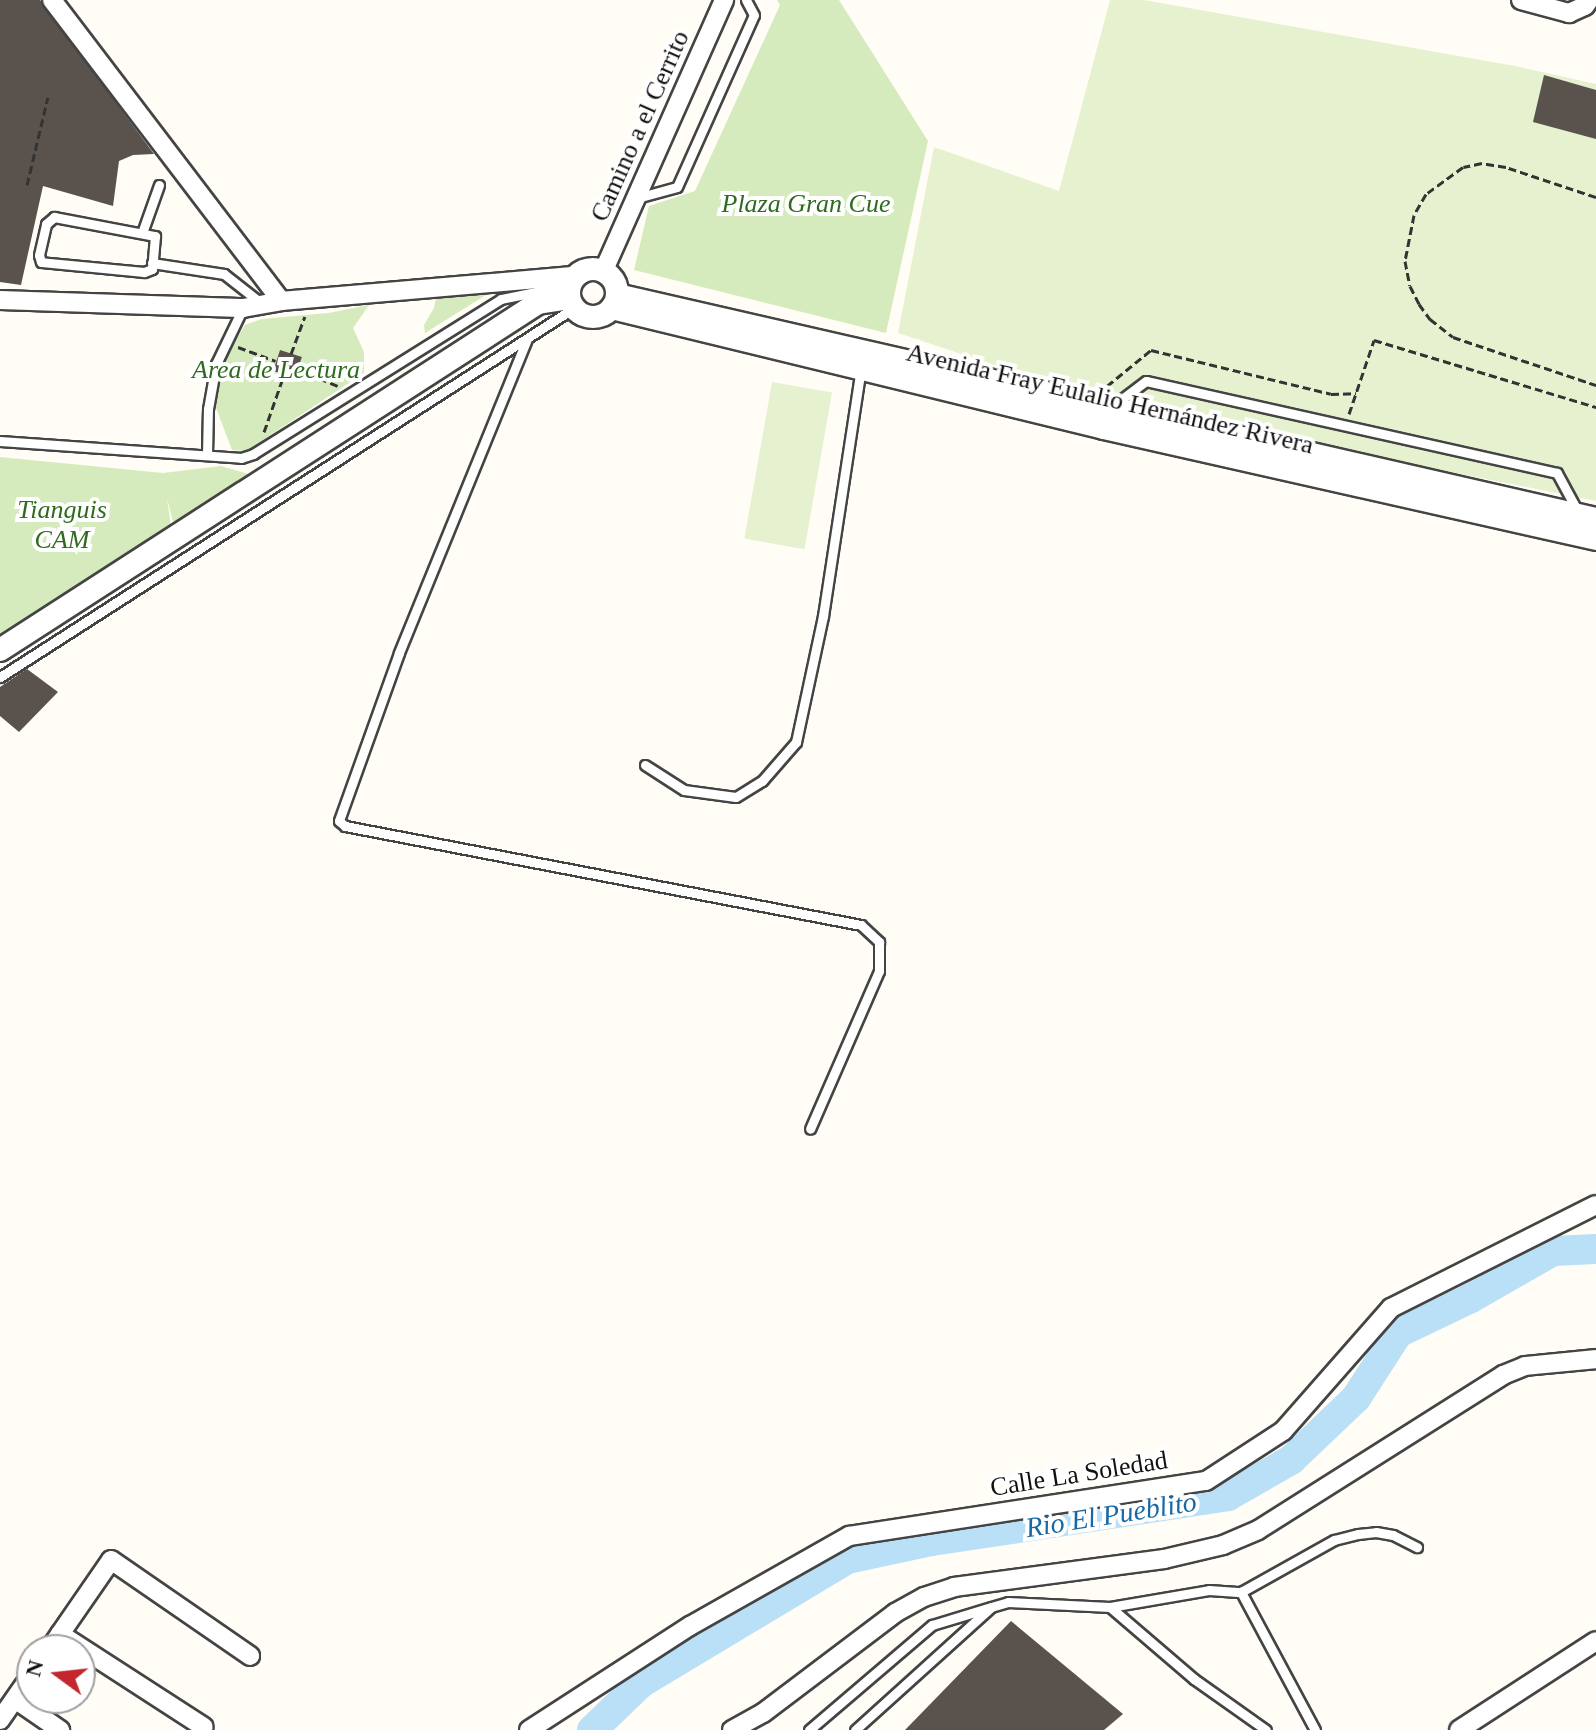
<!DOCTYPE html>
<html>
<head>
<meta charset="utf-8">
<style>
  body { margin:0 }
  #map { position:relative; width:1596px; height:1730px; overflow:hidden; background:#fffdf5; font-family:"Times New Roman",serif }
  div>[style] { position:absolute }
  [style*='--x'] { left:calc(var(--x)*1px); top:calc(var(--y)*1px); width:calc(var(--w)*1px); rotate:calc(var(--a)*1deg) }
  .green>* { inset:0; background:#d5ebbd }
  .pitch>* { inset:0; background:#e6f2cf; transform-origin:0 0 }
  .river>* { height:30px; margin:-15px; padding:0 15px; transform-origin:15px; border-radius:15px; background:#b9e0f7 }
  .building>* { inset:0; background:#5a524d; transform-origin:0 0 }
  .path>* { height:3px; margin-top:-1.5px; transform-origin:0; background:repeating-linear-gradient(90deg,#333 0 8px,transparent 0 12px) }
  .roads { filter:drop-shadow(2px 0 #444) drop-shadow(-2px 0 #444) drop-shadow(0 2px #444) drop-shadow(0 -2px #444) }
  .service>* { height:9px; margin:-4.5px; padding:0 4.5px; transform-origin:4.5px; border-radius:4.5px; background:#fff }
  .minor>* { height:18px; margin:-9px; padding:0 9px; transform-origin:9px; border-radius:9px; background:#fff }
  .tertiary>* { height:22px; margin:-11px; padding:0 11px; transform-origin:11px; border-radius:11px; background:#fff }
  .tertiary>.ring { margin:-11px; padding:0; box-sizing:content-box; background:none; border:22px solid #fff; border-radius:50% }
  span { translate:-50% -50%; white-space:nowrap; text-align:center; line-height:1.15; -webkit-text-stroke:8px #fff; paint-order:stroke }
  .street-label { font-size:26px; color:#111 }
  .park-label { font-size:26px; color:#2f6b1f; font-style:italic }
  .water-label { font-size:28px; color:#1768a6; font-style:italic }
  .north { position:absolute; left:16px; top:1634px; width:80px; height:80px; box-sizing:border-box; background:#fff; border:2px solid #a0a0a0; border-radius:50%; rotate:285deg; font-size:22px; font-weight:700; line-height:32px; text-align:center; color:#111 }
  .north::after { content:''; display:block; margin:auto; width:28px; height:36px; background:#c4262e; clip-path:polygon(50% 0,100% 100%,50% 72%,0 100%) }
</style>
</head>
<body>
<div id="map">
  <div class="green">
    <div style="clip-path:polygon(777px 0,839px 0,928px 141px,886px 333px,634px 270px,649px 206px,695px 191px,780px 5px)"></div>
    <div style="clip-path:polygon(486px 295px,425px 333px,424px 325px,434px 308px,436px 296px)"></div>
    <div style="clip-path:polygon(369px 305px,353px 328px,364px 352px,364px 373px,246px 451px,232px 450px,213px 400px,218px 371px,245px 325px,262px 319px,328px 313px)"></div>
    <div style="clip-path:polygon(0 457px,163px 473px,221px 466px,252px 475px,173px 522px,167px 498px,171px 526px,5px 634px,0 634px)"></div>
  </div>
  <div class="pitch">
    <div style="clip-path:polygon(1110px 0,1144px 0,1515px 66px,1596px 84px,1596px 501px,1109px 403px,898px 333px,934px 147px,1059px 191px)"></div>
    <div style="left:772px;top:382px;width:61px;height:159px;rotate:10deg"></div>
  </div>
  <div class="river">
    <div style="--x:592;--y:1730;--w:68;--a:-43.8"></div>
    <div style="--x:641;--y:1683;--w:240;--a:-31"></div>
    <div style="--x:847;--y:1559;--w:87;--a:-12"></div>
    <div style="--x:932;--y:1541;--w:299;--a:-8.6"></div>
    <div style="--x:1228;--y:1496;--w:73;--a:-29.7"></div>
    <div style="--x:1291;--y:1460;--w:90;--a:-43.6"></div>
    <div style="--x:1356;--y:1398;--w:77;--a:-57.1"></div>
    <div style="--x:1398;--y:1333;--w:81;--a:-25.6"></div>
    <div style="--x:1471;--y:1298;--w:95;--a:-29.8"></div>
    <div style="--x:1553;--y:1251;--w:43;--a:-2.7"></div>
  </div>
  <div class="building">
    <div style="clip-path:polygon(0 0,40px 0,154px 154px,133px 155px,119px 161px,113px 206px,43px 186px,21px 285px,0 282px)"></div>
    <div style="clip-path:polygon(1544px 75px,1596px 90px,1596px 139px,1533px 122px)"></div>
    <div style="left:280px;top:350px;width:23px;height:22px;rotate:18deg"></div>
    <div style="clip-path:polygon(27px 669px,58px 692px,19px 732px,0 716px,0 687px)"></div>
    <div style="clip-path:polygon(1011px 1621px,1123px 1714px,1104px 1730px,905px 1730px)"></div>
  </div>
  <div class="path">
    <div style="--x:27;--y:185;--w:90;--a:-76.6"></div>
    <div style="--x:1596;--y:197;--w:95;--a:-161.6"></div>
    <div style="--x:1506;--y:167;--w:24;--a:-171"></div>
    <div style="--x:1482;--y:163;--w:19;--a:168"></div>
    <div style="--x:1463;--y:167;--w:46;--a:143.9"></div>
    <div style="--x:1426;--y:194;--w:24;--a:120"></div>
    <div style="--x:1414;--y:215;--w:47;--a:101.1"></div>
    <div style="--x:1405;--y:261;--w:25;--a:79"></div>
    <div style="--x:1410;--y:286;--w:20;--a:63"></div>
    <div style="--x:1419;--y:304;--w:19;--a:54"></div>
    <div style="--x:1430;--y:319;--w:29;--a:38"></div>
    <div style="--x:1453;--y:337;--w:151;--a:18.6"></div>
    <div style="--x:238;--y:347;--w:40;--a:20.2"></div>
    <div style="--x:291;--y:354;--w:40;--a:-69.8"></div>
    <div style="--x:297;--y:369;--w:44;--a:22.5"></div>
    <div style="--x:1107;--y:386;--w:57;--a:-39.3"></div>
    <div style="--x:1151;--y:350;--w:185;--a:13.7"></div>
    <div style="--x:1331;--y:394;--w:25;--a:-2"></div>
    <div style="--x:1349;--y:414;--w:78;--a:-71.3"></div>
    <div style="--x:1374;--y:340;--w:232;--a:16.8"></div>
    <div style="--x:264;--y:432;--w:60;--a:-70.7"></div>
  </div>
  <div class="roads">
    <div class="service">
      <div style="--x:637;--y:198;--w:41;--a:-15.4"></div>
      <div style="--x:677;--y:187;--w:188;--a:-65.9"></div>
      <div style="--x:754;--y:15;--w:17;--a:-118"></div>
      <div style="--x:54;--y:217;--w:103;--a:10.7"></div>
      <div style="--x:155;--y:236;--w:33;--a:95"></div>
      <div style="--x:152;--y:269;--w:9;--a:159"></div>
      <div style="--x:144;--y:272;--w:103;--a:-174.5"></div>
      <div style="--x:41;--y:262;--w:7;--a:-106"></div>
      <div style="--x:39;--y:255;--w:32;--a:-77"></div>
      <div style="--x:46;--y:224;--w:11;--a:-41"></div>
      <div style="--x:142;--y:233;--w:51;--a:-70.5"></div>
      <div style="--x:152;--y:263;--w:73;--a:8.7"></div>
      <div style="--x:224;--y:274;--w:47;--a:38.1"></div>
      <div style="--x:527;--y:339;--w:339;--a:112.2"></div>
      <div style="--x:399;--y:653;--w:178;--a:109.7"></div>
      <div style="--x:339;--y:821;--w:8;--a:40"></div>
      <div style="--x:345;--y:826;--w:525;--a:10.86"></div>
      <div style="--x:861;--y:925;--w:25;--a:43"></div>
      <div style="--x:879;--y:942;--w:29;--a:90"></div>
      <div style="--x:879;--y:971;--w:172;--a:113.6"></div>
      <div style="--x:1114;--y:405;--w:40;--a:-37"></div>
      <div style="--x:1146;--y:381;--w:421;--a:12.6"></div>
      <div style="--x:1557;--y:473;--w:44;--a:61.7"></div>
      <div style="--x:0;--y:441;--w:242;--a:4"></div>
      <div style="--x:241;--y:458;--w:13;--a:-18"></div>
      <div style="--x:253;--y:454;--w:292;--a:-32"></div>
      <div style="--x:501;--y:299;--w:70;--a:-11.5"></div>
      <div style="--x:207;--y:455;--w:46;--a:-88.8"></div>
      <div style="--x:208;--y:409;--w:46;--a:-79.9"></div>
      <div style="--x:216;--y:364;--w:62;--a:-64.3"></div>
      <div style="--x:0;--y:677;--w:682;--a:-32.74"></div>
      <div style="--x:645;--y:765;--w:46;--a:32.7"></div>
      <div style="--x:684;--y:790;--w:52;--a:7.7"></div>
      <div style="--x:736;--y:797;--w:31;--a:-32"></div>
      <div style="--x:762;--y:781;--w:52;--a:-48.9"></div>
      <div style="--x:796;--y:742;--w:129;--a:-77.9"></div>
      <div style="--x:823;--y:616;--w:250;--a:-81.3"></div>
      <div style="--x:1110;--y:1607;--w:111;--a:40.6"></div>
      <div style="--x:1194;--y:1679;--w:88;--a:35.3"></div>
      <div style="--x:809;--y:1730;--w:162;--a:-40.5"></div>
      <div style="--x:932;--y:1625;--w:59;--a:-16.9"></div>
      <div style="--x:855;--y:1730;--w:183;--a:-42.1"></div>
      <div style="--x:991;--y:1607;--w:18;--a:-16"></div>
      <div style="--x:1008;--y:1602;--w:102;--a:2.8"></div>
      <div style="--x:1110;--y:1607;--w:100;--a:-9.7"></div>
      <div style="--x:1209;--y:1590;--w:32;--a:4"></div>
      <div style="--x:1315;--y:1730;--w:157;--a:-118.2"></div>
      <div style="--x:1241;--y:1592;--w:107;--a:-29.2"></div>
      <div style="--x:1334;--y:1540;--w:25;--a:-14"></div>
      <div style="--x:1358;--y:1534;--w:18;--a:-6"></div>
      <div style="--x:1376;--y:1532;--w:17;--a:10"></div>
      <div style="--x:1393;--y:1535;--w:27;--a:27"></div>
    </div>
    <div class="minor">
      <div style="--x:52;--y:0;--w:378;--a:52.7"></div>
      <div style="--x:1521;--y:0;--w:50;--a:15.2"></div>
      <div style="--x:1569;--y:13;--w:17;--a:-24"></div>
      <div style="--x:1585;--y:6;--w:7;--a:-56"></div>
      <div style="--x:603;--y:272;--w:298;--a:-66"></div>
      <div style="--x:0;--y:300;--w:243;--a:1.9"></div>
      <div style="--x:243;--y:308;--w:39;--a:-10"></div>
      <div style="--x:281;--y:301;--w:295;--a:-4.9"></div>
      <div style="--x:60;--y:1634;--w:171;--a:32.9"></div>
      <div style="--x:49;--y:1650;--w:109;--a:-55.4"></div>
      <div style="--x:111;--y:1560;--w:169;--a:34.6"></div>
      <div style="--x:15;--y:1699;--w:55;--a:34.6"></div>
      <div style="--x:0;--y:1720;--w:56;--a:-55.2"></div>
      <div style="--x:529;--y:1730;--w:192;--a:-32.9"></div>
      <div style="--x:690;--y:1626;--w:183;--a:-29.5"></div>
      <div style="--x:849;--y:1536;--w:361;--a:-8.8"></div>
      <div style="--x:1206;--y:1481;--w:92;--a:-33"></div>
      <div style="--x:1283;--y:1431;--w:164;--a:-48.7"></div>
      <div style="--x:1391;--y:1308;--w:229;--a:-26.7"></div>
      <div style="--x:732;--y:1730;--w:35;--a:-29"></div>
      <div style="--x:763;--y:1713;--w:166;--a:-37.1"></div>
      <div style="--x:895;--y:1613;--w:33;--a:-29"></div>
      <div style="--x:924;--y:1597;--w:32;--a:-18"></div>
      <div style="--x:954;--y:1587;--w:212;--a:-7.6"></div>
      <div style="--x:1164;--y:1559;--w:61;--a:-13.3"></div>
      <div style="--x:1223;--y:1545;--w:38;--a:-23"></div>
      <div style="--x:1258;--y:1530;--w:290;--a:-32.3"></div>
      <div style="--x:1503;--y:1375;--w:24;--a:-22"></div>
      <div style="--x:1525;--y:1366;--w:71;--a:-5.6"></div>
      <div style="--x:1459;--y:1730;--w:163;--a:-33"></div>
    </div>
    <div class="tertiary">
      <div class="ring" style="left:569px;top:269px;width:26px;height:26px"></div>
      <div style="--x:617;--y:295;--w:1004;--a:12.89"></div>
      <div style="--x:612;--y:308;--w:506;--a:13.71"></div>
      <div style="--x:1104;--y:428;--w:504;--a:12.71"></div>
      <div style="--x:0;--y:650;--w:640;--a:-32.82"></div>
      <div style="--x:538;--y:303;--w:31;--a:-9"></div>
    </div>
  </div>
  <div class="street-label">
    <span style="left:640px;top:126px;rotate:-66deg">Camino a el Cerrito</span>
    <span style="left:1110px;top:399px;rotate:13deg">Avenida Fray Eulalio Hernández Rivera</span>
    <span style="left:1079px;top:1474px;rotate:-9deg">Calle La Soledad</span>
  </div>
  <div class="park-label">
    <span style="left:806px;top:204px">Plaza Gran Cue</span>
    <span style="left:276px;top:370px">Area de Lectura</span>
    <span style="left:62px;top:525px">Tianguis<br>CAM</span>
  </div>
  <div class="water-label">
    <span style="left:1111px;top:1515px;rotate:-9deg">Rio El Pueblito</span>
  </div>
  <div class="north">N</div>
</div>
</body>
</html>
